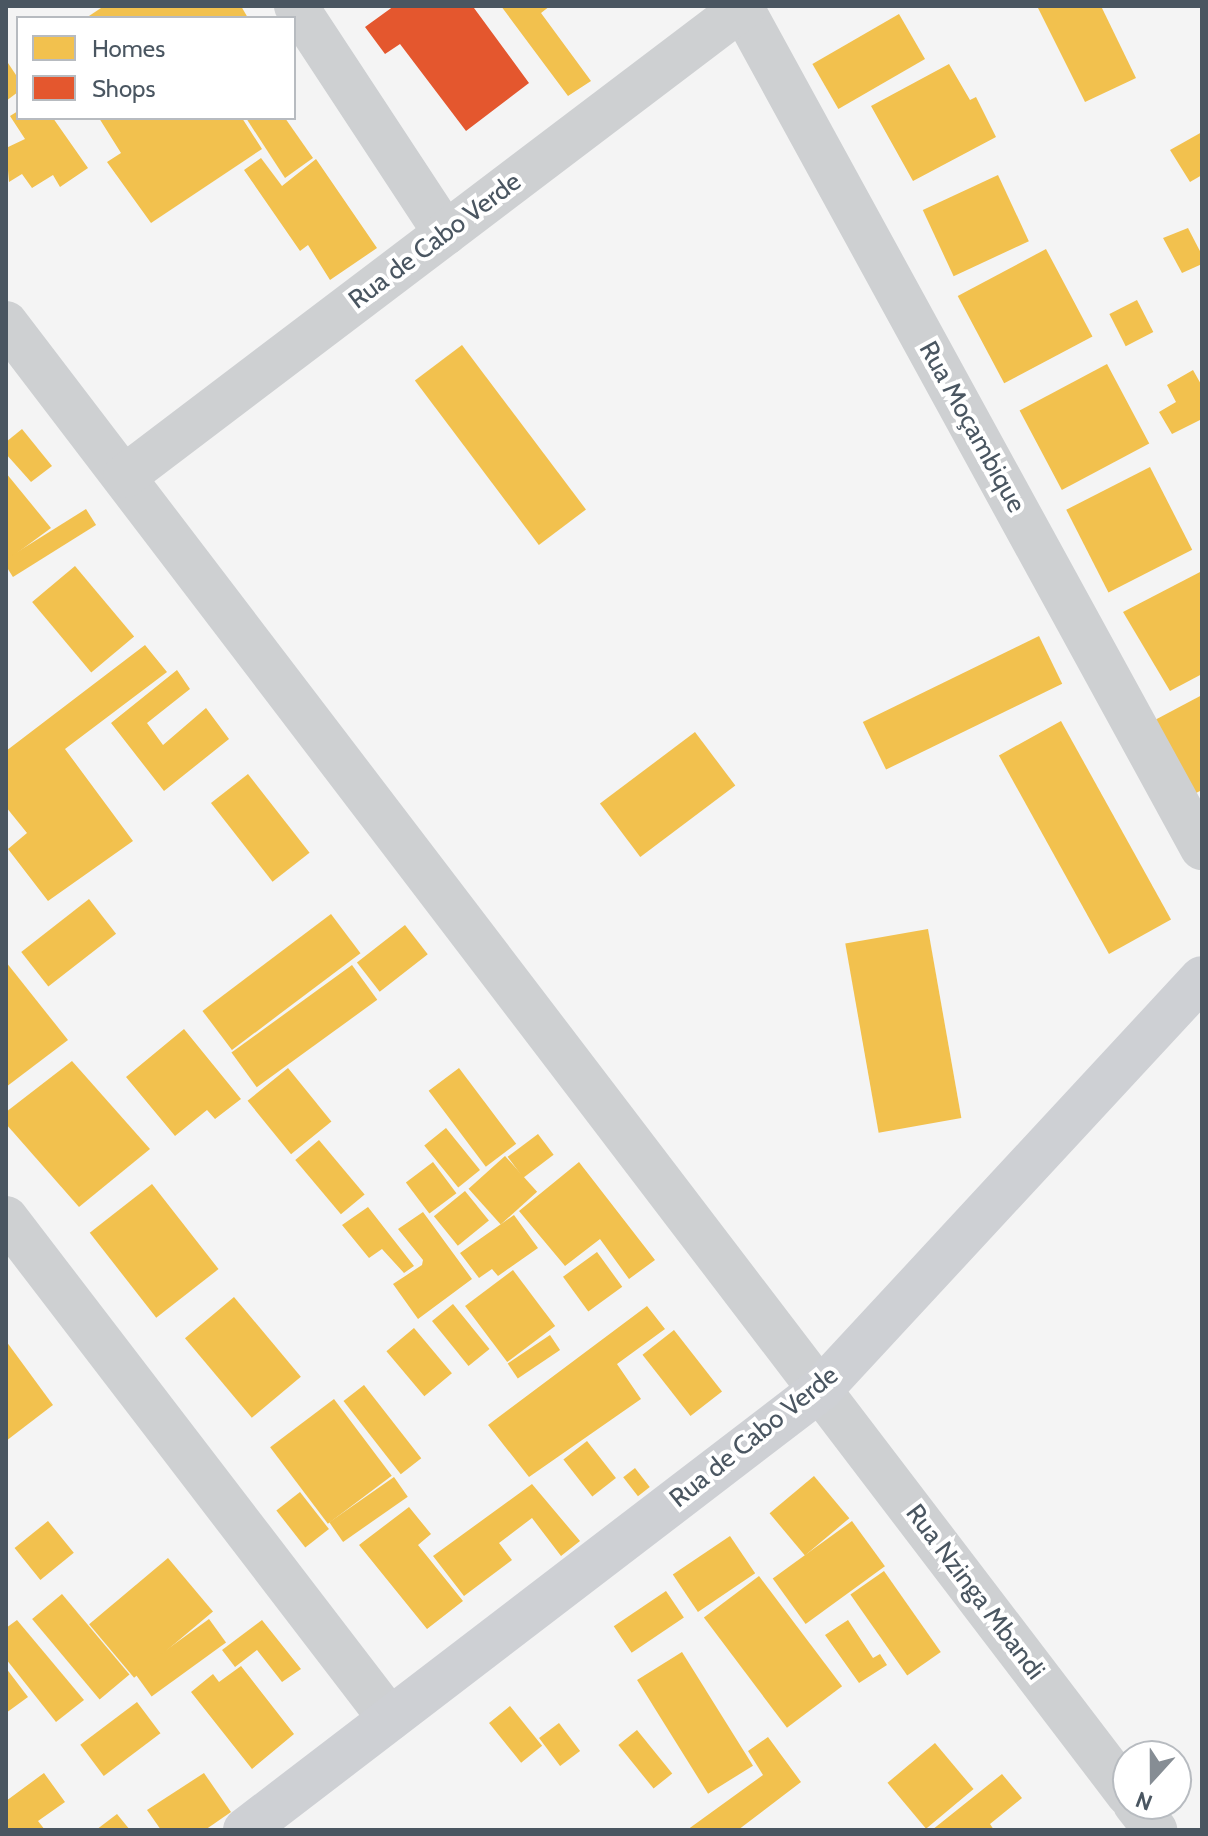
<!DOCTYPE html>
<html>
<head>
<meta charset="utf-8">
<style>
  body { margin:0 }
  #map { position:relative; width:1208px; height:1836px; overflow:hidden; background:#f4f4f4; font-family:Cabin,sans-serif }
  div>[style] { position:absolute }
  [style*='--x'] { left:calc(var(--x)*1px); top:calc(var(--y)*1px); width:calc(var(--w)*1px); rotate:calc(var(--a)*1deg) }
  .homes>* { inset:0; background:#f2c14e; transform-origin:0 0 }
  .shops>* { inset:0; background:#e4572e }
  .minor>* { height:44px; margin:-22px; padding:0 22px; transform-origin:22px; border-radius:22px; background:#ced0d2 }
  .secondary>* { height:44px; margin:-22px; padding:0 22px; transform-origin:22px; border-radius:22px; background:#ced0d4 }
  span { translate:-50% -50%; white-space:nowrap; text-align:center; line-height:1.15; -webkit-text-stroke:8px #fff; paint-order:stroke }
  .street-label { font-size:26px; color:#4a5661 }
  .frame { position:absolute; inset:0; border:8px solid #4a5661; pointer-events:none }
  .legend { position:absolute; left:16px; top:16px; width:280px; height:104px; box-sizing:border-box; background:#fff; border:2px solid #b7bbc0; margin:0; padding:10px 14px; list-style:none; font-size:24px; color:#4a5661 }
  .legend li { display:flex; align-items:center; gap:16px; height:40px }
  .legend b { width:40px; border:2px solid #b7bbc0 }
  .north { position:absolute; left:1112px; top:1740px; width:80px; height:80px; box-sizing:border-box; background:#fff; border:2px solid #b7bbc0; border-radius:50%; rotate:201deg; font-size:22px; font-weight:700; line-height:32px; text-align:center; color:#4a5661 }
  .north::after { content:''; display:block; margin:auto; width:28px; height:36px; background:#868d94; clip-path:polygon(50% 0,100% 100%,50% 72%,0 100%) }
</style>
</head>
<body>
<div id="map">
  <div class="homes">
    <div style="clip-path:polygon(104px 6px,241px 6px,248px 18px,86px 18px)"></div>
    <div style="clip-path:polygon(501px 6px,550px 6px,541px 13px,591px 81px,568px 96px)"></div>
    <div style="clip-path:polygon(1037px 6px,1101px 6px,1136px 78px,1085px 102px)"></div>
    <div style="left:899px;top:14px;width:52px;height:100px;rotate:60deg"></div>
    <div style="clip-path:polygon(6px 60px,18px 78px,18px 92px,6px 101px)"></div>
    <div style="clip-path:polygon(949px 64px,970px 100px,976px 97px,996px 137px,913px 181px,871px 106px)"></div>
    <div style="clip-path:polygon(18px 111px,18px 118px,53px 118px,88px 168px,60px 187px,53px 175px,32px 188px,22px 174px,9px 182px,6px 148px,25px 139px,10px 116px)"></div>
    <div style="clip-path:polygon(99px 118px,242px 118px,262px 149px,151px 223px,107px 162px,121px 153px)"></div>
    <div style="clip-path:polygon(246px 118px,285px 118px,313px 158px,285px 178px)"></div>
    <div style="clip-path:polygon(1202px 132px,1202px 175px,1190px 182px,1170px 150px)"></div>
    <div style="clip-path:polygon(261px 158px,282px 186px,316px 159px,377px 248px,330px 280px,308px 245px,300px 251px,244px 170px)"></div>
    <div style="left:998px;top:175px;width:73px;height:83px;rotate:65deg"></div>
    <div style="clip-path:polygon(1188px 228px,1202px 255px,1202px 264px,1182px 273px,1163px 238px)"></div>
    <div style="left:1046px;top:249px;width:99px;height:100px;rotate:62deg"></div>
    <div style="left:1137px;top:300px;width:36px;height:31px;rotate:63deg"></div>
    <div style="left:462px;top:345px;width:206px;height:59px;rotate:53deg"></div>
    <div style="left:1107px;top:364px;width:90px;height:99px;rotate:62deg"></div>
    <div style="clip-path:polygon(1193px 370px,1202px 386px,1202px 419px,1172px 434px,1159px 412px,1176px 402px,1167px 385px)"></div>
    <div style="clip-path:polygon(22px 429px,52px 466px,31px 482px,6px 454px,6px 442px)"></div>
    <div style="left:1150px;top:467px;width:93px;height:94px;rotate:63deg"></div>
    <div style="clip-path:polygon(6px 473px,51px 528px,6px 561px)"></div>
    <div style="left:86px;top:509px;width:19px;height:98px;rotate:58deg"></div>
    <div style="left:75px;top:566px;width:92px;height:56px;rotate:50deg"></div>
    <div style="clip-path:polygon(1202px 571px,1202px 674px,1170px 691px,1123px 612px)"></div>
    <div style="left:1039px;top:636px;width:53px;height:196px;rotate:64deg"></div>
    <div style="clip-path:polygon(145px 645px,167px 672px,65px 749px,133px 841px,48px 901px,8px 849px,27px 833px,6px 807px,6px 751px)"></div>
    <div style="clip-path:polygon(177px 670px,190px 689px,147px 723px,163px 745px,206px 708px,229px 739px,164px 791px,111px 723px)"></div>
    <div style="clip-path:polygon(1202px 695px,1202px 790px,1194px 794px,1153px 721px)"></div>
    <div style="left:1061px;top:721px;width:227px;height:71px;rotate:61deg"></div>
    <div style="left:695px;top:732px;width:67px;height:119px;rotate:53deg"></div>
    <div style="left:248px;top:774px;width:100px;height:47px;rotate:52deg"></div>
    <div style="left:89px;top:899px;width:44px;height:86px;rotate:52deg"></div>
    <div style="left:331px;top:914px;width:49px;height:161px;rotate:53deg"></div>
    <div style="left:405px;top:925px;width:37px;height:61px;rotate:52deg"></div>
    <div style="left:928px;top:929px;width:192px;height:84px;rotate:80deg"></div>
    <div style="clip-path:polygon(6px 962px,68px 1040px,6px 1087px)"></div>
    <div style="left:352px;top:965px;width:43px;height:149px;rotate:54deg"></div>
    <div style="clip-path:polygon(184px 1029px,241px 1099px,215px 1119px,207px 1110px,175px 1136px,126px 1077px)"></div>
    <div style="clip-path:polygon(72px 1061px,150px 1149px,79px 1207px,6px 1124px,6px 1112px)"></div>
    <div style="left:288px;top:1068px;width:69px;height:52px;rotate:51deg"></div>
    <div style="left:459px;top:1068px;width:95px;height:38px;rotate:53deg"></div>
    <div style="left:446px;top:1128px;width:54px;height:28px;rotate:51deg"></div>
    <div style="left:538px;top:1134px;width:26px;height:38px;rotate:53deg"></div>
    <div style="left:319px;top:1140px;width:71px;height:31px;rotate:50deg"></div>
    <div style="left:505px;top:1156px;width:48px;height:49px;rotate:48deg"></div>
    <div style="left:433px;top:1162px;width:39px;height:34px;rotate:53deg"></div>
    <div style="clip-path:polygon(579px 1162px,655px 1260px,629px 1279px,600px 1239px,565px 1266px,519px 1211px)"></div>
    <div style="left:152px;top:1184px;width:108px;height:79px;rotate:52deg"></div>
    <div style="left:465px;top:1191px;width:38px;height:40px;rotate:51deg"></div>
    <div style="clip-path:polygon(368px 1207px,414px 1266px,404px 1273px,382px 1249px,369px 1258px,342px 1225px)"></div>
    <div style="clip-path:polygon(423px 1212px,472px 1279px,418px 1319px,393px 1284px,422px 1265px,423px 1260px,398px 1229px)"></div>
    <div style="clip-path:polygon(514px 1215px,538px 1248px,498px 1276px,492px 1269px,479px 1278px,460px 1253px)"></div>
    <div style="left:597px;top:1252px;width:43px;height:42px;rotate:54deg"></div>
    <div style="left:513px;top:1270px;width:70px;height:60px;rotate:53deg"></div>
    <div style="left:234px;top:1297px;width:104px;height:64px;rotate:50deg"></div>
    <div style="left:453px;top:1304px;width:58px;height:27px;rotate:51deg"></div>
    <div style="clip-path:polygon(647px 1306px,665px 1329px,617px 1364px,641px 1399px,529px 1477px,488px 1425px)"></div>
    <div style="left:414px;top:1328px;width:59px;height:36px;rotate:50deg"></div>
    <div style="left:674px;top:1330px;width:78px;height:40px;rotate:52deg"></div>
    <div style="left:550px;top:1335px;width:18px;height:51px;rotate:56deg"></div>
    <div style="clip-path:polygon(6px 1341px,53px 1405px,6px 1441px)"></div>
    <div style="left:364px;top:1385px;width:93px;height:26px;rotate:52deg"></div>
    <div style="left:334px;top:1399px;width:96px;height:80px;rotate:53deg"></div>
    <div style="left:587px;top:1441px;width:47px;height:30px;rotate:52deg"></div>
    <div style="left:635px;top:1468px;width:24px;height:15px;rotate:52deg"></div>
    <div style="left:814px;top:1476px;width:55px;height:58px;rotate:50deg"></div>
    <div style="left:394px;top:1477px;width:24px;height:79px;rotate:55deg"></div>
    <div style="clip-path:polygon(532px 1484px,580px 1541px,561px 1556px,532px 1518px,499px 1543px,512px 1560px,464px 1596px,433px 1556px)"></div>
    <div style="left:300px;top:1492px;width:47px;height:30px;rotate:52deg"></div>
    <div style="clip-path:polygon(409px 1507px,431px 1534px,418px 1545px,463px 1601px,427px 1629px,359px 1545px)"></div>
    <div style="left:48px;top:1521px;width:41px;height:43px;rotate:51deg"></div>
    <div style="left:852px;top:1521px;width:56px;height:98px;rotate:54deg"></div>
    <div style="left:730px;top:1536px;width:45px;height:69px;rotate:56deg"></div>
    <div style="left:168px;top:1558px;width:70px;height:103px;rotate:50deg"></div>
    <div style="left:884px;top:1571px;width:99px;height:41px;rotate:55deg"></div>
    <div style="left:759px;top:1576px;width:138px;height:69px;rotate:53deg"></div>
    <div style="left:666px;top:1591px;width:32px;height:63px;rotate:56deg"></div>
    <div style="left:62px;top:1594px;width:105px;height:39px;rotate:50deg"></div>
    <div style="left:209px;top:1619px;width:29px;height:92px;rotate:54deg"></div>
    <div style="clip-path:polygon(17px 1620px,84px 1700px,56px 1722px,6px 1659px,6px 1628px)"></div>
    <div style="clip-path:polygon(262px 1620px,301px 1669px,282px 1682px,257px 1650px,235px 1667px,222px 1650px)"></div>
    <div style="clip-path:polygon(848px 1620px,873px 1658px,880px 1654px,887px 1665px,859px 1683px,825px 1635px)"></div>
    <div style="left:682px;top:1652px;width:134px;height:53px;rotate:58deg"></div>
    <div style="clip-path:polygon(241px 1666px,294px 1734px,252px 1769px,191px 1692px,213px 1674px,219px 1682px)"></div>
    <div style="clip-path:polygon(6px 1668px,28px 1697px,6px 1713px)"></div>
    <div style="left:137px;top:1702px;width:39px;height:71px;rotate:53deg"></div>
    <div style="left:510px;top:1706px;width:51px;height:27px;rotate:51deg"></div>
    <div style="left:559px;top:1723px;width:35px;height:25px;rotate:53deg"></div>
    <div style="left:637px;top:1730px;width:56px;height:24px;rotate:51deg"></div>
    <div style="clip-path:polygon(768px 1737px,801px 1782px,738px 1830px,687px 1830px,763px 1775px,748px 1751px)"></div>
    <div style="left:935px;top:1743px;width:60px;height:62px;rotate:50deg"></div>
    <div style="clip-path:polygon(44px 1773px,65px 1802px,38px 1821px,45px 1830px,6px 1830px,6px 1801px)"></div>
    <div style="clip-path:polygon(204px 1773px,231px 1812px,205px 1830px,161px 1830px,147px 1810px)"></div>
    <div style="clip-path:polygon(1002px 1774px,1022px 1798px,990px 1824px,994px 1830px,932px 1830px)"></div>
    <div style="clip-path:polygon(117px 1814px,130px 1830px,96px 1830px)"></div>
  </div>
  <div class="shops">
    <div style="clip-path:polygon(394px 6px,477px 6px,474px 8px,529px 83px,466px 131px,400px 44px,385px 54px,365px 27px)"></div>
  </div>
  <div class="minor">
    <div style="--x:296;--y:6;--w:272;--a:56.7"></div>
    <div style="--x:741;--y:6;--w:960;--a:61.3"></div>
    <div style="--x:6;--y:323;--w:1850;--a:52.67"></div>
    <div style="--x:125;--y:476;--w:778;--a:-37.16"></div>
    <div style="--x:6;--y:1218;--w:631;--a:52.53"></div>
    <div style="--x:1135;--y:1804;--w:33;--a:52"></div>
  </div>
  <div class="secondary">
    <div style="--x:245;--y:1830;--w:725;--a:-37.44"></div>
    <div style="--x:821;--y:1389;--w:560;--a:-47.17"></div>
  </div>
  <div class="street-label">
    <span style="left:435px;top:241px;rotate:-37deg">Rua de Cabo Verde</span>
    <span style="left:972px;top:427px;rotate:61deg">Rua Moçambique</span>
    <span style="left:754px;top:1437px;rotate:-39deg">Rua de Cabo Verde</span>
    <span style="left:975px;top:1592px;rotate:53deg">Rua Nzinga Mbandi</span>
  </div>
  <div class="frame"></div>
  <ul class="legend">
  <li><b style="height:22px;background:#f2c14e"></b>Homes</li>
  <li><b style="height:22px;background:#e4572e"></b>Shops</li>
  </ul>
  <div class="north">N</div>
</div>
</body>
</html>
